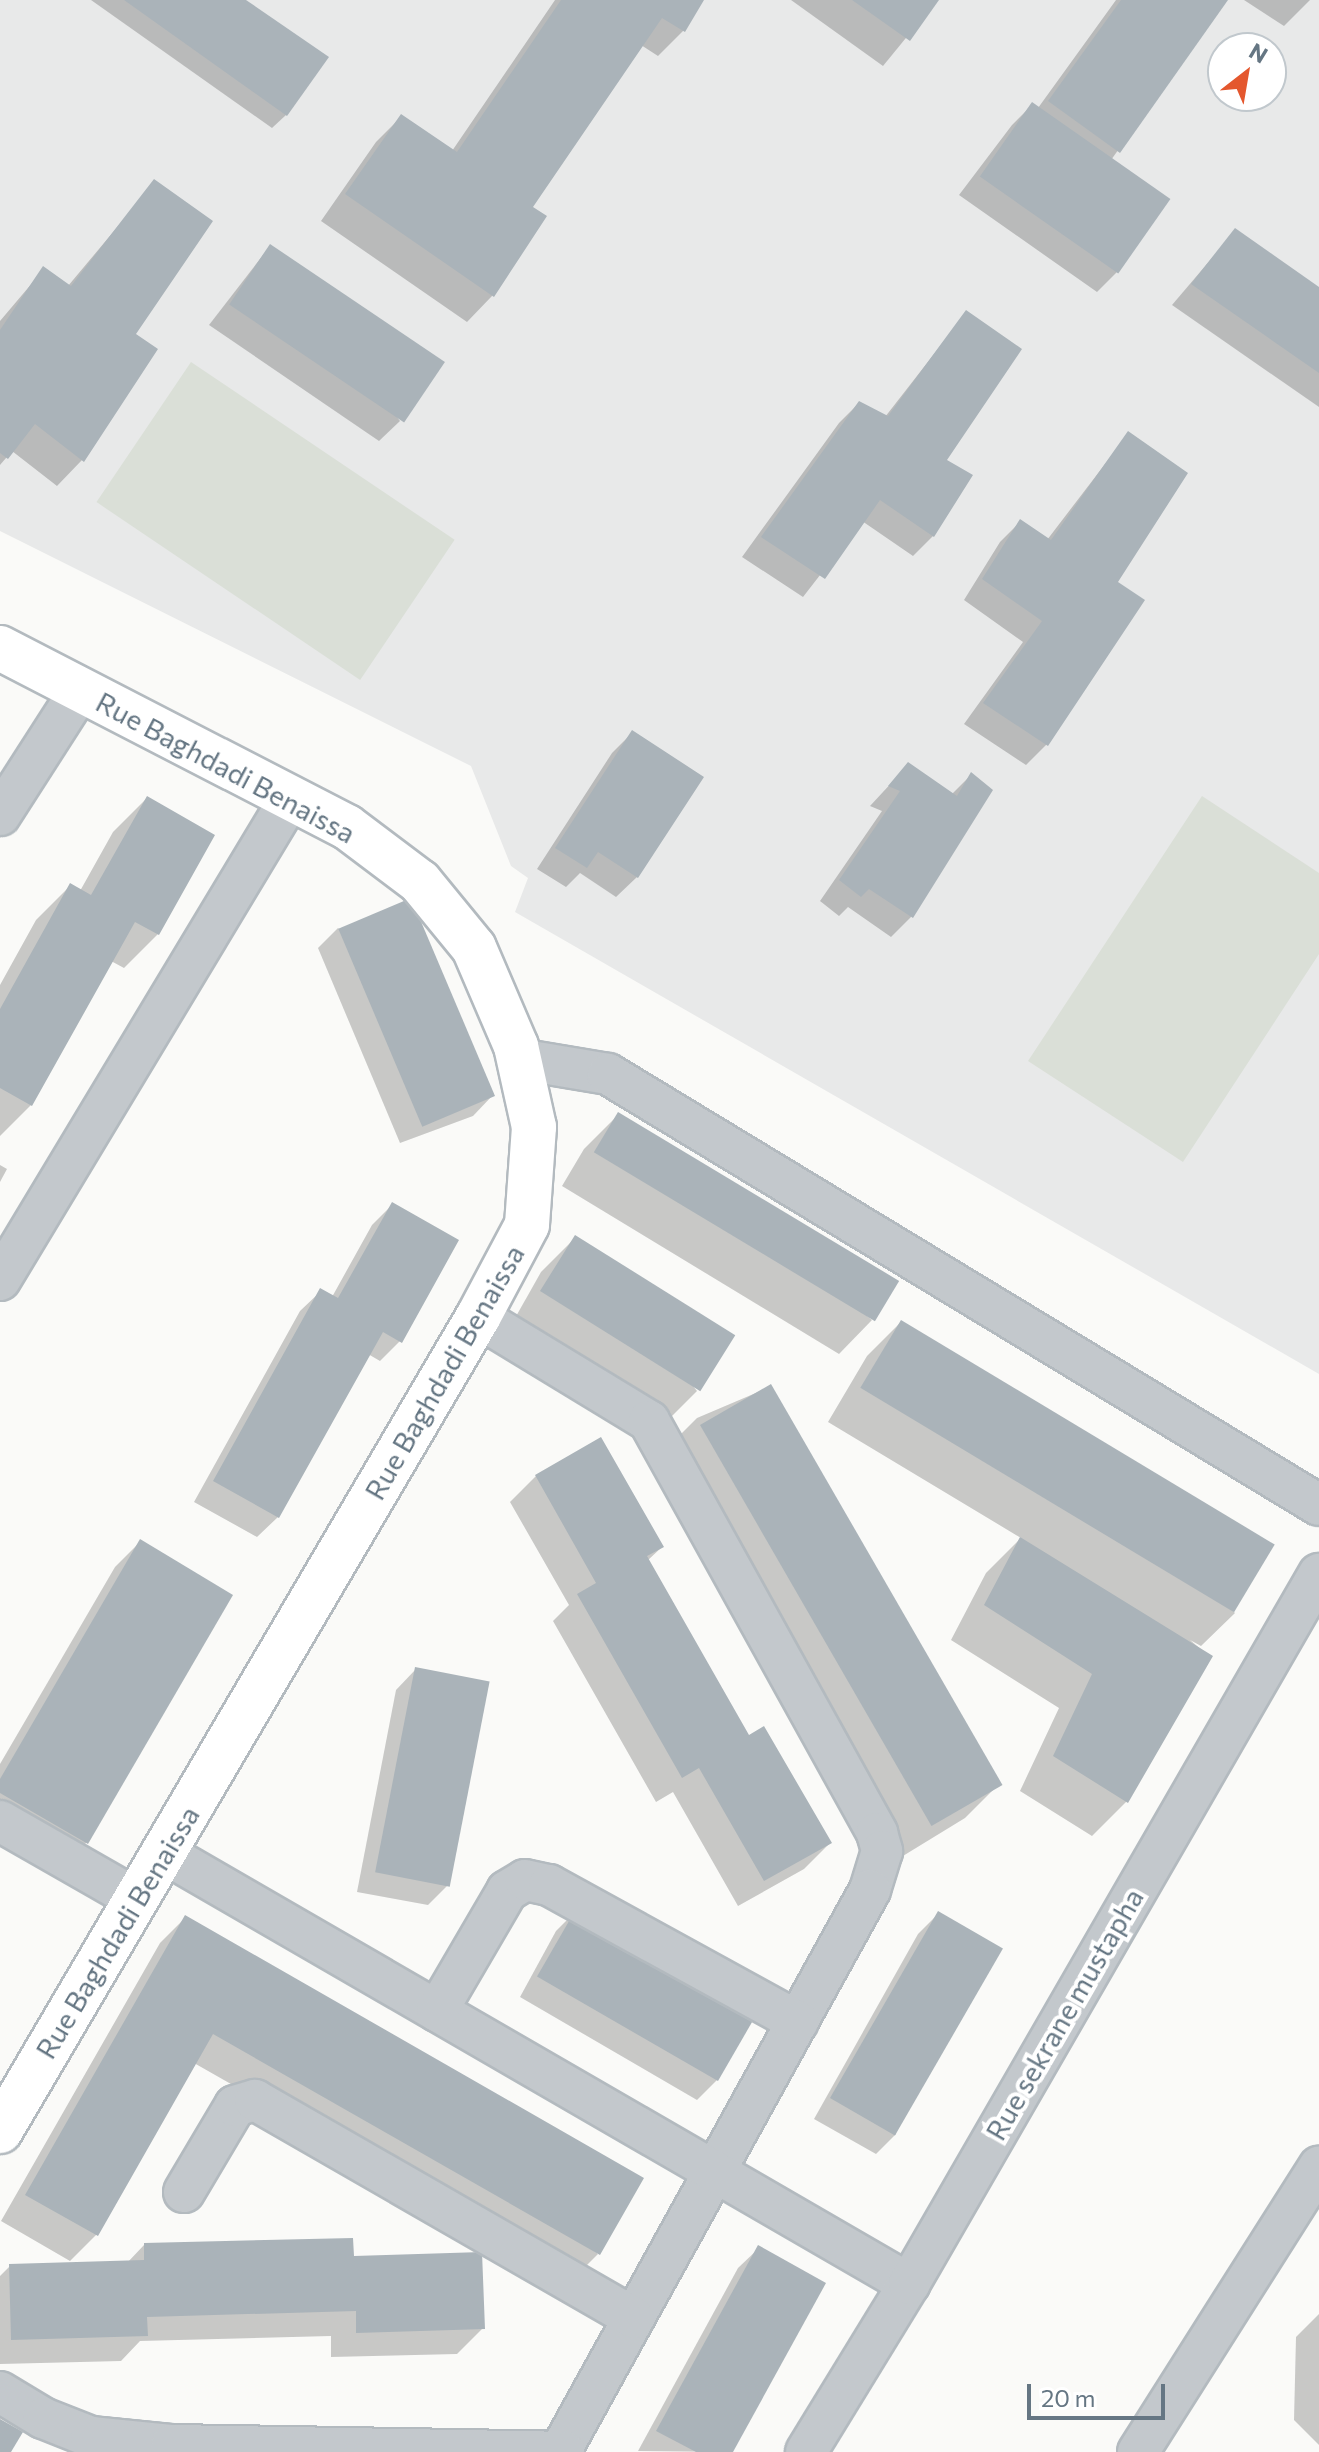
<!DOCTYPE html>
<html>
<head>
<meta charset="utf-8">
<style>
  body { margin:0 }
  #map { position:relative; width:1319px; height:2452px; overflow:hidden; background:#fafaf8; font-family:Commissioner,sans-serif }
  div>[style] { position:absolute }
  [style*='--x'] { left:calc(var(--x)*1px); top:calc(var(--y)*1px); width:calc(var(--w)*1px); rotate:calc(var(--a)*1deg) }
  .built>* { inset:0; background:#e8e9e9 }
  .green>* { inset:0; background:#dadfd7; transform-origin:0 0 }
  .shadow>* { inset:0; background:#0003 }
  .building>* { inset:0; background:#aab3b9; transform-origin:0 0 }
  .roads { filter:drop-shadow(2px 0 #b3babf) drop-shadow(-2px 0 #b3babf) drop-shadow(0 2px #b3babf) drop-shadow(0 -2px #b3babf) }
  .street>* { height:40px; margin:-20px; padding:0 20px; transform-origin:20px; border-radius:20px; background:#c3c8cc }
  .secondary>* { height:44px; margin:-22px; padding:0 22px; transform-origin:22px; border-radius:22px; background:#fff }
  span { translate:-50% -50%; white-space:nowrap; text-align:center; line-height:1.15; -webkit-text-stroke:8px #fff; paint-order:stroke }
  .street-label { font-size:28px; color:#657683 }
  .north { position:absolute; left:1207px; top:32px; width:80px; height:80px; box-sizing:border-box; background:#fff; border:2px solid #c1c8cd; border-radius:50%; rotate:31deg; font-size:22px; font-weight:700; line-height:32px; text-align:center; color:#657683 }
  .north::after { content:''; display:block; margin:auto; width:28px; height:36px; background:#e4572e; clip-path:polygon(50% 0,100% 100%,50% 72%,0 100%) }
  .scale { position:absolute; left:1027px; top:2384px; width:138px; height:36px; box-sizing:border-box; border:4px solid #657683; border-top:0; padding-left:10px; font-size:24px; line-height:28px; white-space:nowrap; color:#657683; -webkit-text-stroke:6px #fff; paint-order:stroke }
</style>
</head>
<body>
<div id="map">
  <div class="built">
    <div style="clip-path:polygon(evenodd,0 0,1319px 0,1319px 1374px,515px 912px,528px 878px,511px 866px,471px 766px,0 531px,0 0,1223px 48px,1271px 48px,1271px 96px,1223px 96px,1223px 48px)"></div>
  </div>
  <div class="green">
    <div style="left:191px;top:362px;width:318px;height:169px;rotate:34deg"></div>
    <div style="clip-path:polygon(1202px 796px,1319px 873px,1319px 954px,1183px 1162px,1028px 1061px)"></div>
  </div>
  <div class="shadow">
    <div style="clip-path:polygon(91px 0,243px 0,286px 115px,272px 128px)"></div>
    <div style="clip-path:polygon(555px 0,702px 0,684px 30px,658px 56px,641px 45px,530px 208px,545px 216px,492px 296px,467px 322px,321px 221px,376px 142px,401px 117px,452px 151px)"></div>
    <div style="clip-path:polygon(791px 0,937px 0,883px 66px)"></div>
    <div style="clip-path:polygon(1116px 0,1226px 0,1111px 160px,1117px 272px,1097px 292px,959px 195px,1012px 125px,1032px 105px,1038px 108px)"></div>
    <div style="clip-path:polygon(1244px 0,1310px 0,1284px 26px)"></div>
    <div style="clip-path:polygon(155px 182px,134px 335px,82px 460px,57px 486px,12px 451px,0 465px,0 321px,44px 269px,68px 286px)"></div>
    <div style="clip-path:polygon(1235px 231px,1319px 290px,1319px 407px,1172px 305px)"></div>
    <div style="clip-path:polygon(270px 246px,400px 421px,379px 441px,209px 325px)"></div>
    <div style="clip-path:polygon(966px 313px,933px 536px,913px 556px,862px 521px,803px 597px,742px 557px,839px 423px,859px 403px,885px 417px)"></div>
    <div style="clip-path:polygon(1128px 434px,1116px 583px,1046px 745px,1026px 765px,964px 724px,1023px 642px,964px 600px,1000px 542px,1020px 522px,1047px 540px)"></div>
    <div style="clip-path:polygon(632px 733px,637px 877px,616px 897px,580px 873px,566px 887px,537px 869px,612px 753px)"></div>
    <div style="clip-path:polygon(908px 765px,951px 795px,971px 775px,991px 791px,911px 917px,891px 937px,848px 907px,839px 916px,820px 901px,882px 811px,870px 806px)"></div>
    <div style="clip-path:polygon(147px 798px,158px 934px,124px 968px,111px 961px,31px 1105px,0 1136px,0 985px,36px 920px,70px 886px,80px 891px,113px 832px)"></div>
    <div style="clip-path:polygon(338px 928px,493px 1095px,473px 1116px,400px 1143px,318px 948px)"></div>
    <div style="clip-path:polygon(618px 1115px,872px 1320px,839px 1354px,562px 1186px,584px 1149px)"></div>
    <div style="clip-path:polygon(0 1165px,7px 1169px,0 1182px)"></div>
    <div style="clip-path:polygon(392px 1205px,400px 1341px,380px 1361px,368px 1354px,278px 1517px,257px 1537px,194px 1502px,300px 1311px,321px 1291px,332px 1297px,372px 1225px)"></div>
    <div style="clip-path:polygon(575px 1238px,697px 1391px,663px 1425px,510px 1327px,541px 1272px)"></div>
    <div style="clip-path:polygon(901px 1322px,1235px 1613px,1201px 1646px,1190px 1640px,1210px 1657px,1126px 1802px,1092px 1836px,1020px 1791px,1059px 1708px,951px 1640px,986px 1573px,1021px 1538px,828px 1422px,867px 1356px)"></div>
    <div style="clip-path:polygon(770px 1387px,999px 1784px,965px 1818px,898px 1859px,663px 1452px,697px 1418px)"></div>
    <div style="clip-path:polygon(536px 1476px,662px 1547px,647px 1561px,748px 1738px,830px 1843px,804px 1869px,738px 1906px,673px 1792px,656px 1802px,553px 1621px,569px 1605px,510px 1502px)"></div>
    <div style="clip-path:polygon(140px 1542px,86px 1843px,60px 1868px,0 1833px,0 1764px,115px 1567px)"></div>
    <div style="clip-path:polygon(416px 1669px,448px 1885px,428px 1905px,357px 1892px,396px 1690px)"></div>
    <div style="clip-path:polygon(576px 1911px,717px 2080px,697px 2100px,520px 1997px,556px 1931px)"></div>
    <div style="clip-path:polygon(938px 1914px,896px 2134px,876px 2154px,814px 2119px,918px 1934px)"></div>
    <div style="clip-path:polygon(185px 1918px,598px 2254px,573px 2279px,194px 2063px,96px 2235px,70px 2261px,1px 2221px,160px 1943px)"></div>
    <div style="clip-path:polygon(144px 2245px,352px 2258px,483px 2328px,457px 2354px,331px 2357px,331px 2336px,140px 2341px,121px 2361px,0 2364px,0 2276px,10px 2266px,127px 2263px)"></div>
    <div style="clip-path:polygon(759px 2248px,731px 2452px,638px 2451px,738px 2268px)"></div>
    <div style="clip-path:polygon(1319px 2314px,1319px 2445px,1294px 2420px,1296px 2337px)"></div>
  </div>
  <div class="building">
    <div style="clip-path:polygon(124px 0,246px 0,329px 57px,287px 116px)"></div>
    <div style="clip-path:polygon(561px 0,704px 0,685px 32px,662px 18px,533px 207px,547px 216px,494px 297px,345px 194px,401px 114px,457px 152px)"></div>
    <div style="clip-path:polygon(852px 0,939px 0,910px 41px)"></div>
    <div style="clip-path:polygon(1121px 0,1228px 0,1120px 153px,1048px 101px)"></div>
    <div style="left:1032px;top:102px;width:169px;height:91px;rotate:35deg"></div>
    <div style="clip-path:polygon(154px 179px,213px 221px,136px 334px,158px 349px,84px 462px,35px 424px,8px 459px,0 453px,0 330px,43px 266px,71px 286px)"></div>
    <div style="clip-path:polygon(1235px 228px,1319px 287px,1319px 373px,1191px 284px)"></div>
    <div style="left:270px;top:244px;width:211px;height:73px;rotate:34deg"></div>
    <div style="clip-path:polygon(966px 310px,1022px 349px,947px 460px,973px 475px,934px 537px,880px 500px,825px 579px,761px 537px,859px 401px,888px 416px)"></div>
    <div style="clip-path:polygon(1128px 431px,1188px 473px,1118px 582px,1145px 600px,1048px 746px,983px 703px,1042px 621px,982px 579px,1020px 519px,1051px 540px)"></div>
    <div style="clip-path:polygon(632px 730px,704px 777px,638px 878px,598px 852px,587px 868px,555px 848px)"></div>
    <div style="clip-path:polygon(908px 762px,957px 796px,971px 772px,993px 790px,913px 918px,869px 889px,861px 897px,839px 880px,900px 791px,888px 786px)"></div>
    <div style="clip-path:polygon(147px 796px,215px 835px,159px 935px,135px 922px,32px 1106px,0 1088px,0 1009px,70px 883px,91px 895px)"></div>
    <div style="left:411px;top:898px;width:215px;height:79px;rotate:67deg"></div>
    <div style="left:618px;top:1112px;width:328px;height:47px;rotate:31deg"></div>
    <div style="clip-path:polygon(392px 1202px,459px 1240px,402px 1343px,383px 1332px,279px 1518px,213px 1481px,320px 1288px,338px 1298px)"></div>
    <div style="left:575px;top:1235px;width:189px;height:66px;rotate:32deg"></div>
    <div style="left:901px;top:1320px;width:436px;height:79px;rotate:31deg"></div>
    <div style="left:771px;top:1384px;width:463px;height:82px;rotate:60deg"></div>
    <div style="clip-path:polygon(601px 1437px,664px 1547px,647px 1556px,749px 1735px,764px 1726px,832px 1843px,764px 1881px,699px 1768px,682px 1778px,577px 1594px,596px 1583px,535px 1475px)"></div>
    <div style="clip-path:polygon(1020px 1537px,1213px 1656px,1128px 1803px,1053px 1756px,1092px 1674px,984px 1605px)"></div>
    <div style="clip-path:polygon(140px 1539px,233px 1595px,88px 1844px,0 1793px,0 1779px)"></div>
    <div style="left:415px;top:1667px;width:76px;height:209px;rotate:11deg"></div>
    <div style="left:576px;top:1909px;width:209px;height:78px;rotate:30deg"></div>
    <div style="left:938px;top:1911px;width:75px;height:216px;rotate:30deg"></div>
    <div style="clip-path:polygon(185px 1915px,644px 2178px,600px 2255px,213px 2034px,98px 2236px,25px 2195px)"></div>
    <div style="clip-path:polygon(353px 2238px,354px 2256px,482px 2252px,485px 2329px,356px 2333px,356px 2311px,147px 2317px,148px 2336px,11px 2340px,9px 2264px,144px 2260px,144px 2243px)"></div>
    <div style="clip-path:polygon(758px 2245px,826px 2283px,733px 2452px,696px 2452px,656px 2431px)"></div>
    <div style="clip-path:polygon(0 2419px,23px 2432px,11px 2452px,0 2452px)"></div>
  </div>
  <div class="roads">
    <div class="street">
      <div style="--x:0;--y:815;--w:150;--a:-57.3"></div>
      <div style="--x:519;--y:1059;--w:90;--a:9.6"></div>
      <div style="--x:608;--y:1074;--w:831;--a:31.22"></div>
      <div style="--x:0;--y:1280;--w:564;--a:-58.93"></div>
      <div style="--x:478;--y:1317;--w:200;--a:31.3"></div>
      <div style="--x:649;--y:1421;--w:471;--a:61"></div>
      <div style="--x:877;--y:1833;--w:19;--a:74"></div>
      <div style="--x:882;--y:1851;--w:41;--a:107.1"></div>
      <div style="--x:870;--y:1890;--w:640;--a:118.89"></div>
      <div style="--x:0;--y:1821;--w:157;--a:29.8"></div>
      <div style="--x:164;--y:1853;--w:861;--a:30.05"></div>
      <div style="--x:437;--y:2011;--w:139;--a:-59.7"></div>
      <div style="--x:507;--y:1891;--w:21;--a:-31"></div>
      <div style="--x:525;--y:1880;--w:25;--a:12"></div>
      <div style="--x:549;--y:1885;--w:284;--a:28.8"></div>
      <div style="--x:184;--y:2192;--w:100;--a:-59.3"></div>
      <div style="--x:235;--y:2106;--w:21;--a:-17"></div>
      <div style="--x:255;--y:2100;--w:437;--a:29.9"></div>
      <div style="--x:0;--y:2392;--w:50;--a:31.2"></div>
      <div style="--x:43;--y:2418;--w:52;--a:21.6"></div>
      <div style="--x:91;--y:2437;--w:80;--a:5.7"></div>
      <div style="--x:171;--y:2445;--w:393;--a:1"></div>
      <div style="--x:806;--y:2452;--w:197;--a:-58.5"></div>
      <div style="--x:909;--y:2284;--w:820;--a:-60"></div>
      <div style="--x:1138;--y:2452;--w:338;--a:-57.6"></div>
    </div>
    <div class="secondary">
      <div style="--x:0;--y:648;--w:390;--a:27.3"></div>
      <div style="--x:347;--y:827;--w:91;--a:37"></div>
      <div style="--x:420;--y:882;--w:85;--a:50.7"></div>
      <div style="--x:474;--y:948;--w:107;--a:66.8"></div>
      <div style="--x:516;--y:1046;--w:83;--a:77.5"></div>
      <div style="--x:534;--y:1127;--w:98;--a:94.1"></div>
      <div style="--x:527;--y:1225;--w:104;--a:118"></div>
      <div style="--x:478;--y:1317;--w:944;--a:120.42"></div>
    </div>
  </div>
  <div class="street-label">
    <span style="left:226px;top:767px;rotate:28deg">Rue Baghdadi Benaissa</span>
    <span style="left:444px;top:1372px;rotate:-60deg">Rue Baghdadi Benaissa</span>
    <span style="left:117px;top:1932px;rotate:-59deg">Rue Baghdadi Benaissa</span>
    <span style="left:1064px;top:2014px;rotate:-60deg">Rue sekrane mustapha</span>
  </div>
  <div class="north">N</div>
  <div class="scale">20 m</div>
</div>
</body>
</html>
